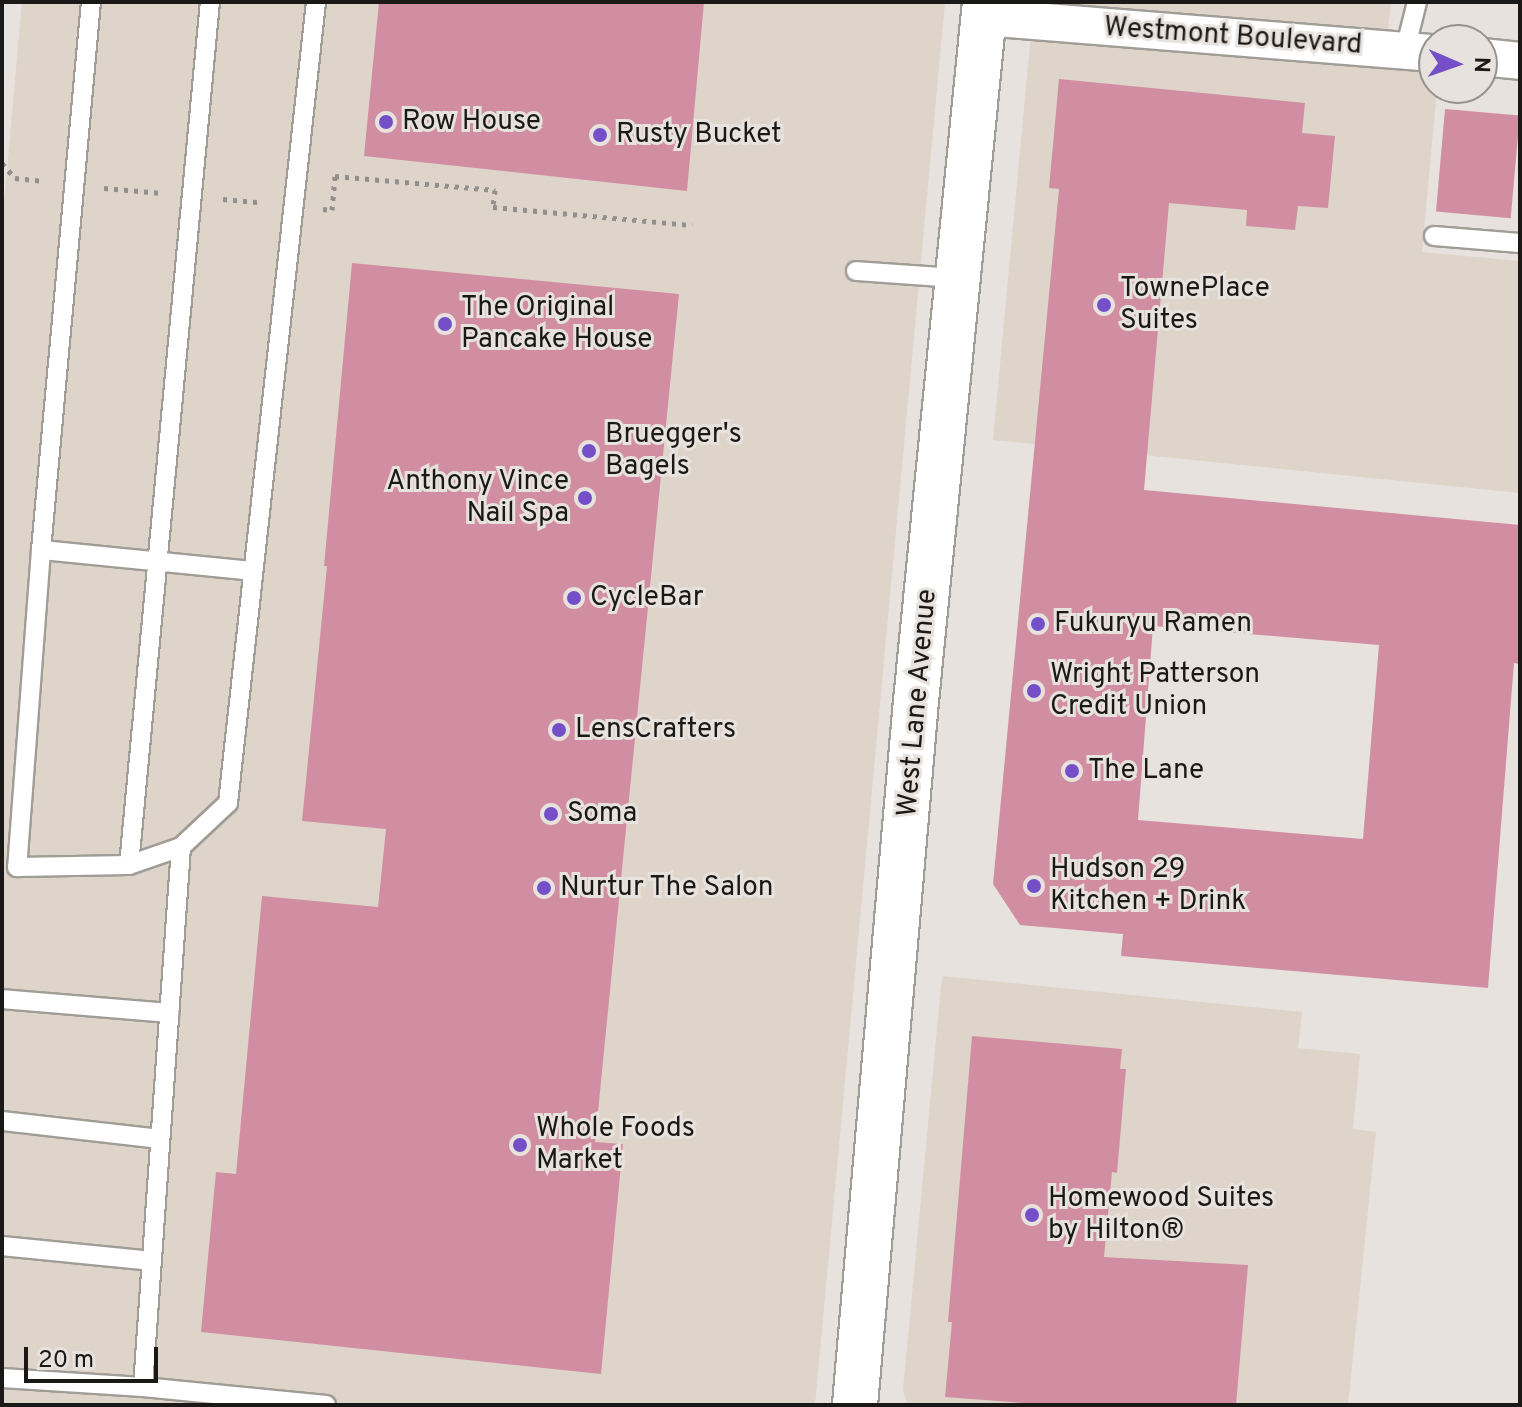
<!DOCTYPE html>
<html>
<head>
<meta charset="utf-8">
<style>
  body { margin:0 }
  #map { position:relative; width:1522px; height:1407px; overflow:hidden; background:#e7e2dd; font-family:Overpass,sans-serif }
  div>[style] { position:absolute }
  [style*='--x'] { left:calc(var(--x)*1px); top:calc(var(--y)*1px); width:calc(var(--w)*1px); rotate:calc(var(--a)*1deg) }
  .built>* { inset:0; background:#ded4c9 }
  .building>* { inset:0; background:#d18ea3; transform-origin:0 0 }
  .path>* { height:5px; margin-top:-2.5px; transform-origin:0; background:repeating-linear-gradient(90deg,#938f8c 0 4px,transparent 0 10px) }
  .roads { filter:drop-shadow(2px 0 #a09c96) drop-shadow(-2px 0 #a09c96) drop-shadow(0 2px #a09c96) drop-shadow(0 -2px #a09c96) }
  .lane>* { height:18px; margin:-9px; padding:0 9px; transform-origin:9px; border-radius:9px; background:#fff }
  .street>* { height:36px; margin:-18px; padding:0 18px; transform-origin:18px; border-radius:18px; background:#fff }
  .primary>* { height:44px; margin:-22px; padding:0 22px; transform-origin:22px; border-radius:22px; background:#fff }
  .dots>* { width:22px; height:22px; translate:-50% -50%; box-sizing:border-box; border:4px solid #e7e2dd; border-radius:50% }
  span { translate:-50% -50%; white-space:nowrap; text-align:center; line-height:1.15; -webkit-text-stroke:6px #e7e2dd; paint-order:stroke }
  .street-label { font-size:28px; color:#1b1917 }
  .poi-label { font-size:28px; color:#1b1917 }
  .left { translate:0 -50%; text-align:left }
  .right { translate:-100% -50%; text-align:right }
  .frame { position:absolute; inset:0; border:4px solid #1b1917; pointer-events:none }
  .north { position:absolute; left:1418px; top:24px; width:80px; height:80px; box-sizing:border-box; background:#e7e2dd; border:2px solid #95928e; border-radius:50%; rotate:92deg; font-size:22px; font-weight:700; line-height:32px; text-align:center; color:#1b1917 }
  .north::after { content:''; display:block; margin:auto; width:28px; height:36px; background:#754fc8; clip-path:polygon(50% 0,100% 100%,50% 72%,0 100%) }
  .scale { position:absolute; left:24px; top:1347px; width:134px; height:36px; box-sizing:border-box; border:4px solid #1b1917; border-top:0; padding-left:10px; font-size:24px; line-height:28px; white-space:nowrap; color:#1b1917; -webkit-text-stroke:6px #e7e2dd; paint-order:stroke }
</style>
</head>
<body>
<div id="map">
  <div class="built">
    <div style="clip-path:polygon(22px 2px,945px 2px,815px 1405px,2px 1405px,2px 226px)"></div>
    <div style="clip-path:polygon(1034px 2px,1391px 2px,1386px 49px,1434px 53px,1434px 88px,1437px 88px,1422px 252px,1520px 261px,1520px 493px,993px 440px)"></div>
    <div style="clip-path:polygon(942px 976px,1302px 1012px,1298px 1048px,1360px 1054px,1353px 1129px,1376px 1132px,1348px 1405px,908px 1405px,903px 1390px)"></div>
  </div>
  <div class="building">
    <div style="clip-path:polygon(379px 2px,704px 2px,687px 191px,364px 156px)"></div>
    <div style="clip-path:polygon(evenodd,1059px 79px,1305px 103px,1302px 133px,1335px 136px,1328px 208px,1298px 206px,1295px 230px,1246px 226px,1247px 210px,1169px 203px,1144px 490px,1520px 525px,1520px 664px,1514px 663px,1488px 988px,1121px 956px,1123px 934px,1020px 925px,993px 884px,1059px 189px,1049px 188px,1059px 79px,1153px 626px,1379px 645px,1363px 839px,1138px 820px,1153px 626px)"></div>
    <div style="left:1445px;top:109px;width:75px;height:103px;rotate:5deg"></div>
    <div style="clip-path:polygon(352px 263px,679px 294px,595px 1142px,623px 1144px,601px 1374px,201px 1332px,216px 1172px,236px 1174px,262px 896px,378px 907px,386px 829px,302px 821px,327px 566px,324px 566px)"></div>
    <div style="clip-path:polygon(972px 1036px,1122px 1049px,1120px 1069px,1126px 1069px,1117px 1173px,1112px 1172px,1104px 1257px,1248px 1265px,1236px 1405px,1050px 1405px,945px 1397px,952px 1322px,948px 1322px)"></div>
  </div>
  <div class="path">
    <div style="--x:2;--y:163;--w:20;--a:49"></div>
    <div style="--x:15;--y:178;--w:27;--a:6"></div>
    <div style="--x:104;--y:188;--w:58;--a:4.9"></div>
    <div style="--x:223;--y:199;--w:38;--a:5"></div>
    <div style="--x:323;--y:209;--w:9;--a:6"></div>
    <div style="--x:332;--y:210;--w:34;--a:-85"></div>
    <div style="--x:335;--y:176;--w:161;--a:5"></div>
    <div style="--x:495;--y:190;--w:17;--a:97"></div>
    <div style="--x:493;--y:207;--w:200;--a:5.2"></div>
  </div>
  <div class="roads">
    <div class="lane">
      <div style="--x:1405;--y:50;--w:49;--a:-76"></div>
      <div style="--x:1434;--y:236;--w:86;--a:4.7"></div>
      <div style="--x:856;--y:271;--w:101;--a:4"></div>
      <div style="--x:41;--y:550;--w:550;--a:-84.79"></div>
      <div style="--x:253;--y:571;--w:213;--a:-174.3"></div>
      <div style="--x:41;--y:550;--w:318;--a:94.3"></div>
      <div style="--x:17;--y:867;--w:112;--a:-1"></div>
      <div style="--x:129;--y:865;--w:55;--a:-19.1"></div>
      <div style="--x:181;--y:847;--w:64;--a:-43.1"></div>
      <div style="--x:228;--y:803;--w:806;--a:-83.73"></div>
      <div style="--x:181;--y:847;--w:541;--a:94.03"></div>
      <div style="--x:143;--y:1387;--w:184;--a:5.6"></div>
      <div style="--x:129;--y:865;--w:867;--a:-84.64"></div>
      <div style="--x:2;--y:999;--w:168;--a:4.8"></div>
      <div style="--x:2;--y:1121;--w:159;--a:6.5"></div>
      <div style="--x:2;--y:1246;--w:150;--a:5.7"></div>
      <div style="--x:2;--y:1378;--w:141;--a:3.7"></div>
    </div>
    <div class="street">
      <div style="--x:984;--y:17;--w:451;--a:4.6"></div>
      <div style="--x:1482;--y:57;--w:38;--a:6"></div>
    </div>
    <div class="primary">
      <div style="--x:855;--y:1405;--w:707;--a:-85.05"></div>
      <div style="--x:916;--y:701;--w:702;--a:-84.36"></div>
    </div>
  </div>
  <div class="dots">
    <div style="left:386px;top:122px;background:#754fc8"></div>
    <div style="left:600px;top:135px;background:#754fc8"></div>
    <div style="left:1104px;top:305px;background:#754fc8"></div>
    <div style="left:445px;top:324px;background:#754fc8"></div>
    <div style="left:589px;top:451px;background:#754fc8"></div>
    <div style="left:585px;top:498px;background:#754fc8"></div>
    <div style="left:574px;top:598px;background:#754fc8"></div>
    <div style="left:1038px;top:624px;background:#754fc8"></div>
    <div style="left:1034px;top:691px;background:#754fc8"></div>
    <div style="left:559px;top:730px;background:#754fc8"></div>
    <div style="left:1072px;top:771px;background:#754fc8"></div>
    <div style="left:551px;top:814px;background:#754fc8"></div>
    <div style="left:1034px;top:886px;background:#754fc8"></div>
    <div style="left:544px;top:888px;background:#754fc8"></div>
    <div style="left:520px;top:1145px;background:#754fc8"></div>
    <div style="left:1032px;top:1215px;background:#754fc8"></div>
  </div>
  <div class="street-label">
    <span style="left:1233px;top:37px;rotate:4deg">Westmont Boulevard</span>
    <span style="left:918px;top:703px;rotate:-85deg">West Lane Avenue</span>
  </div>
  <div class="poi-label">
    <span class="left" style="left:402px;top:122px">Row House</span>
    <span class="left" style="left:616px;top:135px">Rusty Bucket</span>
    <span class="left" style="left:1120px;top:305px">TownePlace<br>Suites</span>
    <span class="left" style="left:461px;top:324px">The Original<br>Pancake House</span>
    <span class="left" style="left:605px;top:451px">Bruegger's<br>Bagels</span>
    <span class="right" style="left:569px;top:498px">Anthony Vince<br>Nail Spa</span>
    <span class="left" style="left:590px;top:598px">CycleBar</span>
    <span class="left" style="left:1054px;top:624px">Fukuryu Ramen</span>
    <span class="left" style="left:1050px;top:691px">Wright Patterson<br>Credit Union</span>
    <span class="left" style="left:575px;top:730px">LensCrafters</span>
    <span class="left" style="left:1088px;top:771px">The Lane</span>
    <span class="left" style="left:567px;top:814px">Soma</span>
    <span class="left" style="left:1050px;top:886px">Hudson 29<br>Kitchen + Drink</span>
    <span class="left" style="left:560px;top:888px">Nurtur The Salon</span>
    <span class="left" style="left:536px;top:1145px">Whole Foods<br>Market</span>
    <span class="left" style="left:1048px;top:1215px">Homewood Suites<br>by Hilton®</span>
  </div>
  <div class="frame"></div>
  <div class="north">N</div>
  <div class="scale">20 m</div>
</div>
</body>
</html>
